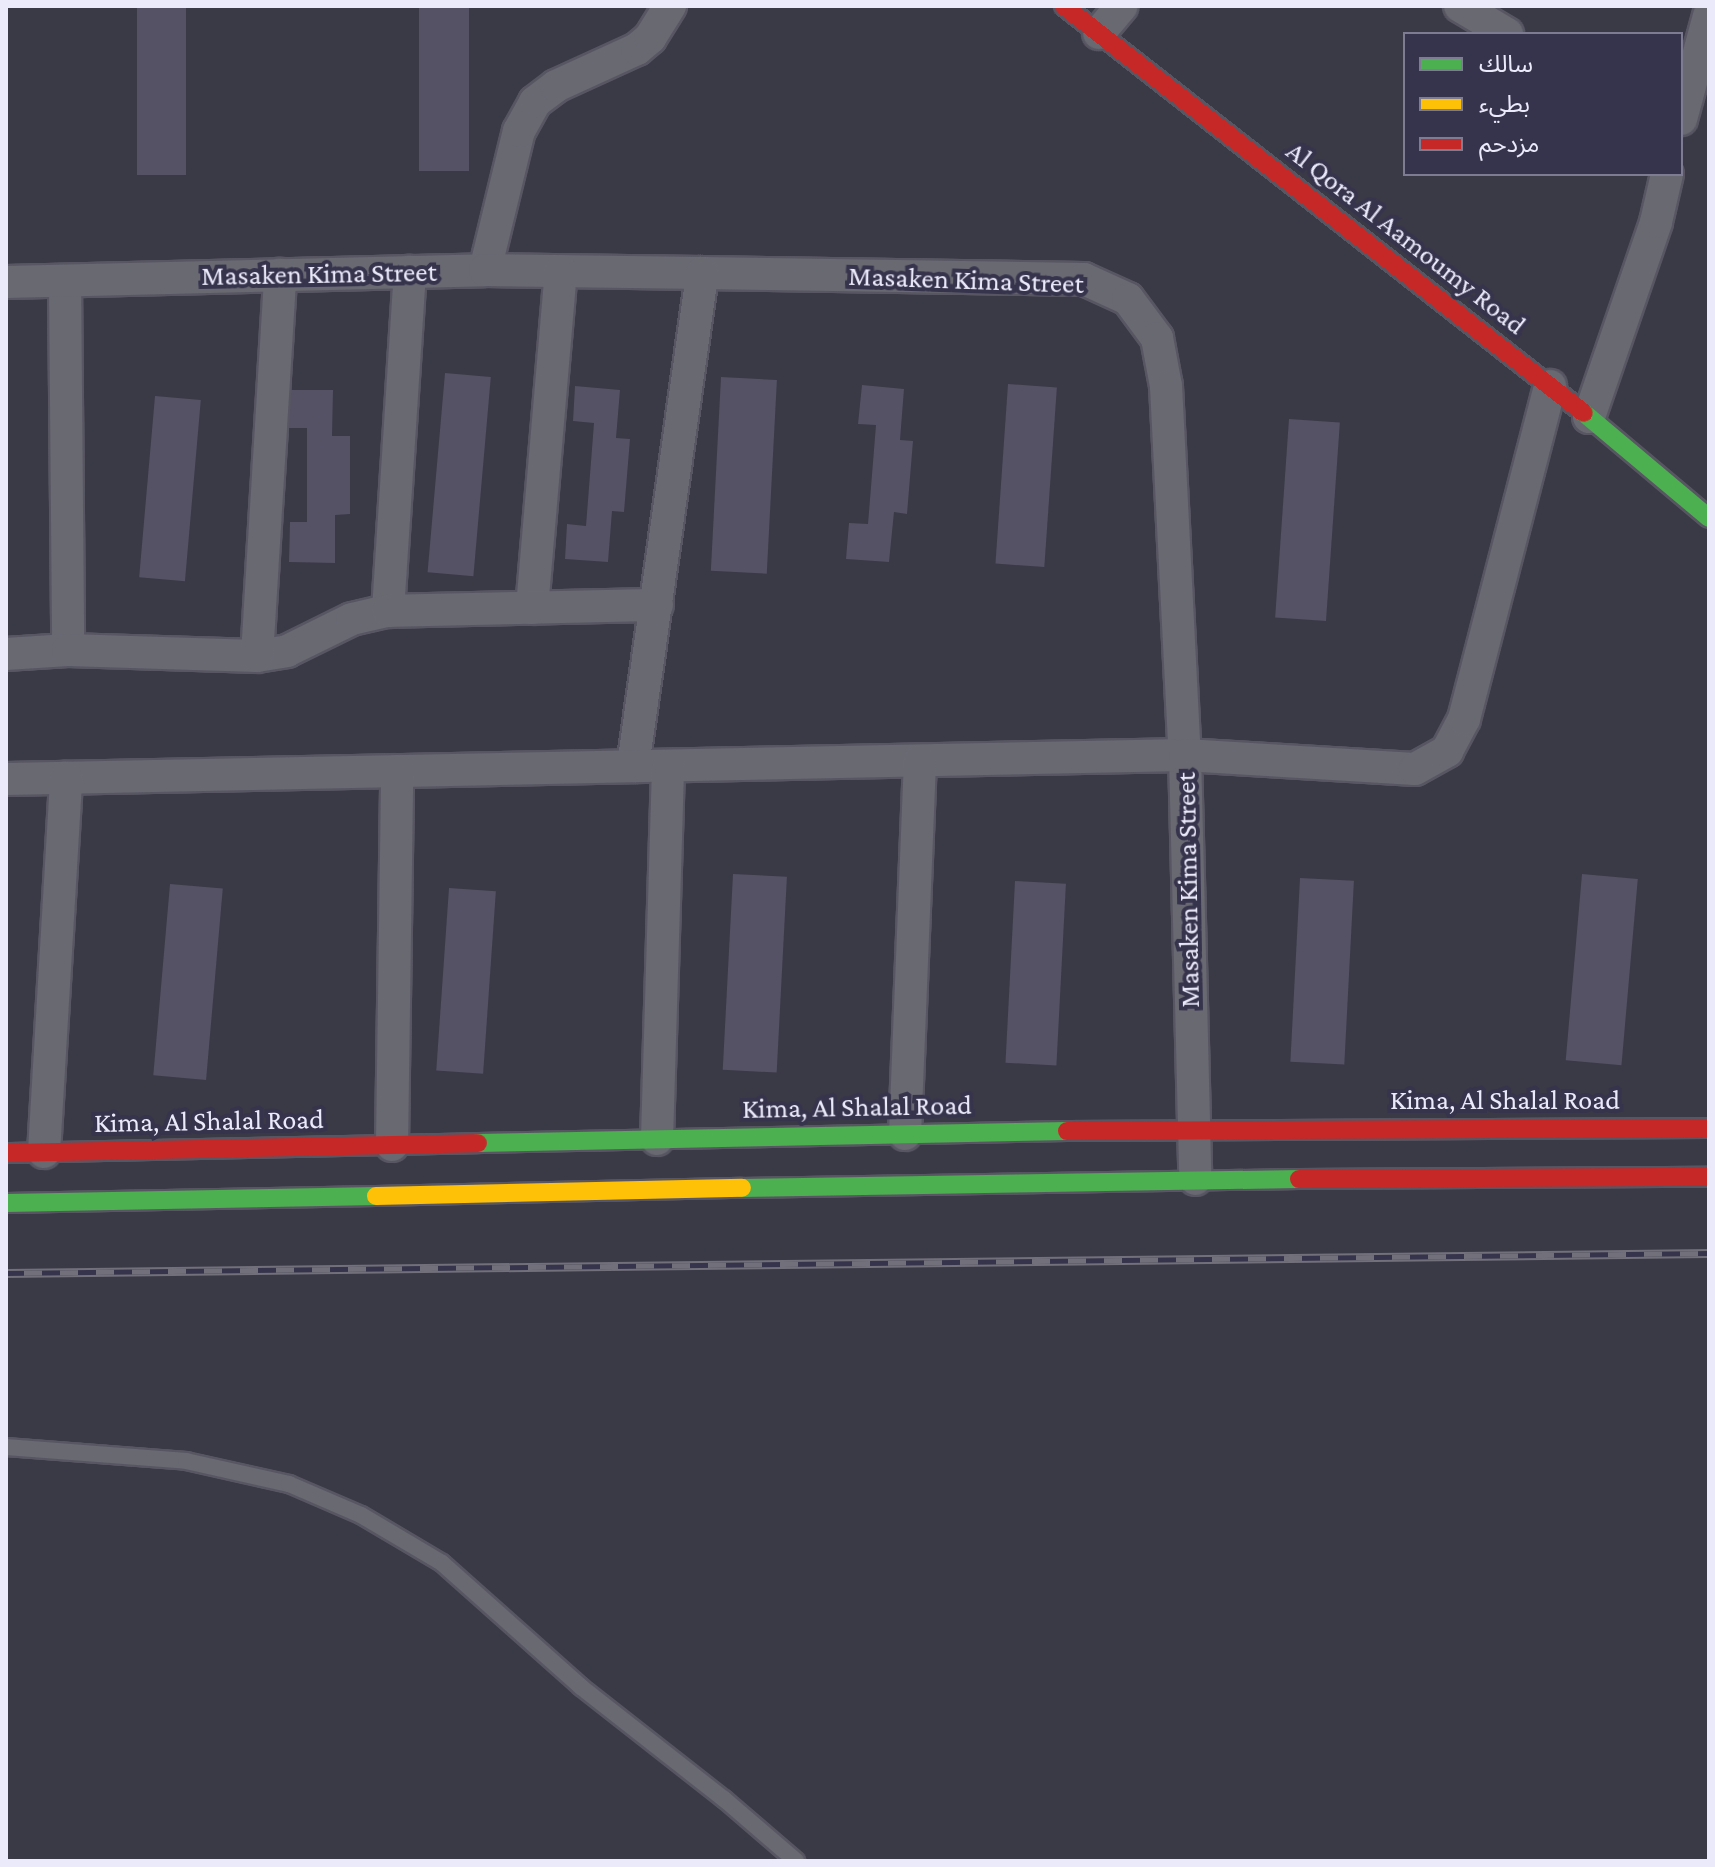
<!DOCTYPE html>
<html>
<head>
<meta charset="utf-8">
<style>
  body { margin:0 }
  #map { position:relative; width:1715px; height:1867px; overflow:hidden; background:#3a3946; font-family:"Crimson Pro","Noto Sans Arabic",serif }
  div>[style] { position:absolute }
  [style*='--x'] { left:calc(var(--x)*1px); top:calc(var(--y)*1px); width:calc(var(--w)*1px); rotate:calc(var(--a)*1deg) }
  .building>* { inset:0; background:#545264; transform-origin:0 0 }
  .roads { filter:drop-shadow(2px 0 #575662) drop-shadow(-2px 0 #575662) drop-shadow(0 2px #575662) drop-shadow(0 -2px #575662) }
  .lane>* { height:16px; margin:-8px; padding:0 8px; transform-origin:8px; border-radius:8px; background:#696972 }
  .street>* { height:32px; margin:-16px; padding:0 16px; transform-origin:16px; border-radius:16px; background:#696972 }
  .fast>* { height:18px; margin:-9px; padding:0 9px; transform-origin:9px; border-radius:9px; background:#4caf50 }
  .slow>* { height:18px; margin:-9px; padding:0 9px; transform-origin:9px; border-radius:9px; background:#ffc107 }
  .jam>* { height:18px; margin:-9px; padding:0 9px; transform-origin:9px; border-radius:9px; background:#c62828 }
  .rail>* { height:9px; margin-top:-4.5px; transform-origin:0; background:repeating-linear-gradient(90deg,#36334c 0 18px,#71707b 0 36px); box-sizing:border-box; border-block:2px solid #71707b }
  span { translate:-50% -50%; white-space:nowrap; text-align:center; line-height:1.15; -webkit-text-stroke:8px #36334c; paint-order:stroke }
  .street-label { font-size:28px; color:#ebeafa }
  .frame { position:absolute; inset:0; border:8px solid #ebeafa; pointer-events:none }
  .legend { position:absolute; left:1403px; top:32px; width:280px; height:144px; box-sizing:border-box; background:#36334c; border:2px solid #7e7c92; margin:0; padding:10px 14px; list-style:none; font-size:24px; color:#ebeafa }
  .legend li { display:flex; align-items:center; gap:16px; height:40px }
  .legend b { width:40px; border:2px solid #7e7c92 }
</style>
</head>
<body>
<div id="map">
  <div class="building">
    <div style="left:137px;top:6px;width:49px;height:169px"></div>
    <div style="left:419px;top:6px;width:50px;height:165px"></div>
    <div style="left:445px;top:373px;width:46px;height:200px;rotate:5deg"></div>
    <div style="left:721px;top:377px;width:56px;height:194px;rotate:3deg"></div>
    <div style="left:1008px;top:384px;width:49px;height:180px;rotate:4deg"></div>
    <div style="clip-path:polygon(862px 385px,904px 389px,900px 440px,913px 441px,907px 514px,894px 512px,889px 562px,846px 559px,849px 523px,868px 524px,876px 425px,858px 424px)"></div>
    <div style="clip-path:polygon(575px 386px,620px 390px,616px 438px,630px 439px,624px 512px,612px 511px,608px 562px,565px 559px,567px 524px,586px 526px,594px 423px,573px 421px)"></div>
    <div style="clip-path:polygon(285px 390px,333px 390px,332px 436px,350px 436px,350px 514px,335px 515px,335px 563px,289px 562px,290px 522px,307px 522px,307px 428px,285px 428px)"></div>
    <div style="left:155px;top:396px;width:46px;height:182px;rotate:5deg"></div>
    <div style="left:1289px;top:419px;width:51px;height:199px;rotate:4deg"></div>
    <div style="left:733px;top:874px;width:54px;height:196px;rotate:3deg"></div>
    <div style="left:1582px;top:874px;width:56px;height:187px;rotate:5deg"></div>
    <div style="left:1300px;top:878px;width:54px;height:184px;rotate:3deg"></div>
    <div style="left:1015px;top:881px;width:51px;height:182px;rotate:3deg"></div>
    <div style="left:170px;top:884px;width:53px;height:192px;rotate:5deg"></div>
    <div style="left:449px;top:888px;width:47px;height:183px;rotate:4deg"></div>
  </div>
  <div class="roads">
    <div class="lane">
      <div style="--x:6;--y:1447;--w:181;--a:4.4"></div>
      <div style="--x:186;--y:1461;--w:106;--a:12.6"></div>
      <div style="--x:289;--y:1484;--w:78;--a:23.3"></div>
      <div style="--x:361;--y:1515;--w:94;--a:30.7"></div>
      <div style="--x:442;--y:1563;--w:186;--a:41.7"></div>
      <div style="--x:581;--y:1687;--w:182;--a:38.1"></div>
      <div style="--x:724;--y:1799;--w:95;--a:40.7"></div>
    </div>
    <div class="street">
      <div style="--x:1460;--y:6;--w:55;--a:30.8"></div>
      <div style="--x:1099;--y:33;--w:35;--a:-50"></div>
      <div style="--x:1681;--y:119;--w:107;--a:-74.8"></div>
      <div style="--x:485;--y:270;--w:143;--a:-76.3"></div>
      <div style="--x:519;--y:131;--w:33;--a:-61"></div>
      <div style="--x:535;--y:102;--w:26;--a:-37"></div>
      <div style="--x:556;--y:86;--w:89;--a:-24.6"></div>
      <div style="--x:637;--y:49;--w:17;--a:-40"></div>
      <div style="--x:650;--y:38;--w:38;--a:-58"></div>
      <div style="--x:65;--y:281;--w:369;--a:89.5"></div>
      <div style="--x:6;--y:282;--w:479;--a:-1.4"></div>
      <div style="--x:485;--y:270;--w:217;--a:0.8"></div>
      <div style="--x:702;--y:273;--w:382;--a:0.9"></div>
      <div style="--x:1084;--y:279;--w:48;--a:24.4"></div>
      <div style="--x:1128;--y:299;--w:49;--a:53.4"></div>
      <div style="--x:1157;--y:338;--w:49;--a:79.4"></div>
      <div style="--x:1166;--y:386;--w:369;--a:87.1"></div>
      <div style="--x:1185;--y:755;--w:424;--a:88.6"></div>
      <div style="--x:1589;--y:417;--w:206;--a:-71"></div>
      <div style="--x:1656;--y:222;--w:49;--a:-77.1"></div>
      <div style="--x:532;--y:608;--w:338;--a:-85.1"></div>
      <div style="--x:388;--y:611;--w:340;--a:-86.3"></div>
      <div style="--x:6;--y:654;--w:62;--a:-3.7"></div>
      <div style="--x:68;--y:650;--w:189;--a:1.8"></div>
      <div style="--x:257;--y:656;--w:30;--a:-9"></div>
      <div style="--x:287;--y:651;--w:72;--a:-26.2"></div>
      <div style="--x:352;--y:619;--w:37;--a:-13"></div>
      <div style="--x:388;--y:611;--w:269;--a:-1.3"></div>
      <div style="--x:257;--y:656;--w:382;--a:-86.5"></div>
      <div style="--x:633;--y:766;--w:498;--a:-82"></div>
      <div style="--x:6;--y:779;--w:1179;--a:-1.17"></div>
      <div style="--x:1185;--y:755;--w:230;--a:3.5"></div>
      <div style="--x:1415;--y:769;--w:37;--a:-29"></div>
      <div style="--x:1447;--y:751;--w:36;--a:-62"></div>
      <div style="--x:1464;--y:719;--w:344;--a:-75.5"></div>
      <div style="--x:905;--y:1134;--w:373;--a:-87.7"></div>
      <div style="--x:657;--y:1139;--w:373;--a:-88.3"></div>
      <div style="--x:392;--y:1145;--w:374;--a:-89.2"></div>
      <div style="--x:44;--y:1152;--w:375;--a:-86.6"></div>
    </div>
    <div class="fast">
      <div style="--x:1584;--y:413;--w:163;--a:40"></div>
      <div style="--x:478;--y:1143;--w:589;--a:-1.17"></div>
      <div style="--x:742;--y:1188;--w:557;--a:-0.93"></div>
      <div style="--x:6;--y:1203;--w:370;--a:-1.1"></div>
    </div>
    <div class="slow">
      <div style="--x:376;--y:1196;--w:366;--a:-1.3"></div>
    </div>
    <div class="jam">
      <div style="--x:1064;--y:6;--w:660;--a:38.05"></div>
      <div style="--x:1067;--y:1131;--w:642;--a:-0.27"></div>
      <div style="--x:6;--y:1153;--w:472;--a:-1.2"></div>
      <div style="--x:1299;--y:1179;--w:410;--a:-0.3"></div>
    </div>
  </div>
  <div class="rail">
    <div style="--x:6;--y:1273;--w:1703;--a:-0.67"></div>
  </div>
  <div class="street-label">
    <span style="left:1406px;top:238px;rotate:38deg">Al Qora Al Aamoumy Road</span>
    <span style="left:319px;top:274px;rotate:-1deg">Masaken Kima Street</span>
    <span style="left:966px;top:280px;rotate:2deg">Masaken Kima Street</span>
    <span style="left:1188px;top:890px;rotate:-91deg">Masaken Kima Street</span>
    <span style="left:1505px;top:1100px">Kima, Al Shalal Road</span>
    <span style="left:857px;top:1107px;rotate:-1deg">Kima, Al Shalal Road</span>
    <span style="left:209px;top:1121px;rotate:-1deg">Kima, Al Shalal Road</span>
  </div>
  <div class="frame"></div>
  <ul class="legend">
  <li><b style="height:10px;background:#4caf50"></b>سالك</li>
  <li><b style="height:10px;background:#ffc107"></b>بطيء</li>
  <li><b style="height:10px;background:#c62828"></b>مزدحم</li>
  </ul>
</div>
</body>
</html>
